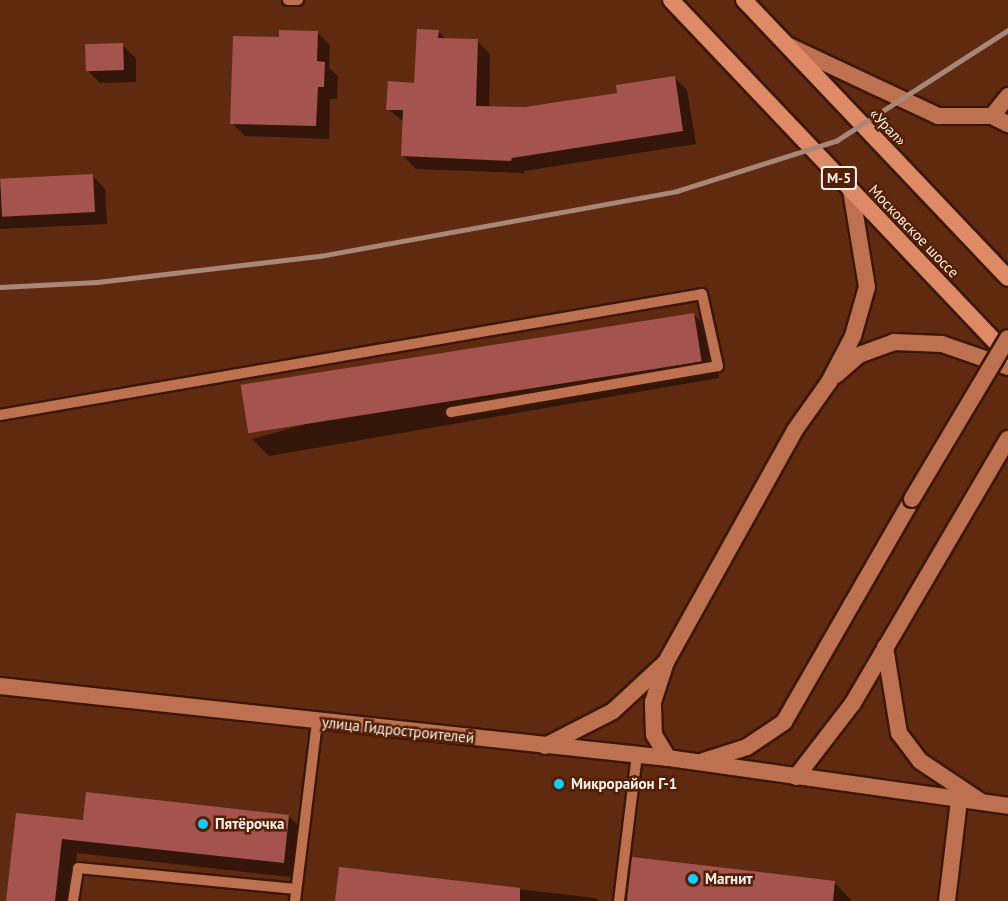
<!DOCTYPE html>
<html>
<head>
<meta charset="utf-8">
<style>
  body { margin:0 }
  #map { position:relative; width:1008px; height:901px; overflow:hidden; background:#602a11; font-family:"PT Sans",sans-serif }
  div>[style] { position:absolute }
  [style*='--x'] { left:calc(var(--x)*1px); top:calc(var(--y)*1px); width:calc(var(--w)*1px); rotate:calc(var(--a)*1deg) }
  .shadow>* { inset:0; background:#0007 }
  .building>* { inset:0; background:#a4534f; transform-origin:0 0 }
  .roads { filter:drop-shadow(2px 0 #3c1705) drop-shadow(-2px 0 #3c1705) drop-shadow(0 2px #3c1705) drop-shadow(0 -2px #3c1705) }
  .service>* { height:10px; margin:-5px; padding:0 5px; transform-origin:5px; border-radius:5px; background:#be7150 }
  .minor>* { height:16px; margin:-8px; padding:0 8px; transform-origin:8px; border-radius:8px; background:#be7150 }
  .trunk>* { height:16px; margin:-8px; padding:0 8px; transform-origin:8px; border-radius:8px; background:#de8a66 }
  .rail>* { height:4.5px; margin:-2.25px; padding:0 2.25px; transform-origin:2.25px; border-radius:2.25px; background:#a88779 }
  .bridges { filter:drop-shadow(2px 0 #3c1705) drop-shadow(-2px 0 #3c1705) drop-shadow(0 2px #3c1705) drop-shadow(0 -2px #3c1705) }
  .minor-bridge>* { height:16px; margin:-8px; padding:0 8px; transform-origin:8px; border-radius:8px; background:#be7150 }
  .dots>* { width:16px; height:16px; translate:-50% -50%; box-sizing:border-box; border:3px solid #542004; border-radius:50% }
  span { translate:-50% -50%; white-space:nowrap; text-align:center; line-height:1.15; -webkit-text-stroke:5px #542004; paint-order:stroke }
  .shield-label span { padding:2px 4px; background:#542004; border:2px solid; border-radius:4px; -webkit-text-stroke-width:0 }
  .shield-label { font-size:14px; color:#fbf2ef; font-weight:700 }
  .street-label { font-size:15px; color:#fbf2ef }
  .poi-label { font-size:15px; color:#fbf2ef; font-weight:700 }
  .left { translate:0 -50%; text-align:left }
</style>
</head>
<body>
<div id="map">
  <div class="shadow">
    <div style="clip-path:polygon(438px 31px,447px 40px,477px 41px,490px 54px,489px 108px,525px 109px,619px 94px,674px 77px,687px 90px,696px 144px,524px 171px,524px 173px,416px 169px,403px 156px,404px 122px,388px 109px,416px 85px)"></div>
    <div style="clip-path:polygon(317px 32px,330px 45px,329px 68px,338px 76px,337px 99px,330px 99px,329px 139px,245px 136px,232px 123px,281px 39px)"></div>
    <div style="clip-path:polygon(122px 45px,136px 58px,136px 82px,100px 83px,87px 70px)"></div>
    <div style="clip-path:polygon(92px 175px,105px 189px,107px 224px,0 229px,0 180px)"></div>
    <div style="clip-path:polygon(694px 315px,711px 332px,719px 378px,269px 456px,252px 439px)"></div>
    <div style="clip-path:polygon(17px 814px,85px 822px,289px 816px,304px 832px,299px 878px,77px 853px,72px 901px,8px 901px)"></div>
    <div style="clip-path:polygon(341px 869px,595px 898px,599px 901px,337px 901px)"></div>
    <div style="clip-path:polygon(835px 883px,852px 901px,627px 901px)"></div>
  </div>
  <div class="building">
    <div style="clip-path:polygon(417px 29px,439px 30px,438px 38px,478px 39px,476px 106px,525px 107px,617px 93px,616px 85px,675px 76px,683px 131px,512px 158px,511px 161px,401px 156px,403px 110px,386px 110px,388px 81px,414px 83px)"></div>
    <div style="clip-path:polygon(279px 30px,318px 31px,317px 61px,325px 62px,324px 87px,318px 87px,316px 126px,230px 124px,233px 36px,279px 37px)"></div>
    <div style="left:123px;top:43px;width:27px;height:38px;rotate:88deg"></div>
    <div style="left:93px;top:174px;width:38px;height:93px;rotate:87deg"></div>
    <div style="left:694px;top:313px;width:49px;height:459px;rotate:81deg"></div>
    <div style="clip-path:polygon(86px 792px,289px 815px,284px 863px,62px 839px,55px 901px,6px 901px,16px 813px,83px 820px)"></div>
    <div style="clip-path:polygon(632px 857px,835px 881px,833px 901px,627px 901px)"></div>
    <div style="clip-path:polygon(339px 867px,520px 888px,520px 901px,335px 901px)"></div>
  </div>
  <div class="roads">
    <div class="service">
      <div style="--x:288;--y:0;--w:10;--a:0"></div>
      <div style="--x:0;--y:415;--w:712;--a:-9.78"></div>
      <div style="--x:702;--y:294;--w:74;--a:77.5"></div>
      <div style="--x:718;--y:366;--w:271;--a:170.2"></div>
      <div style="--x:73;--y:901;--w:33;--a:-81"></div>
      <div style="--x:78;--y:868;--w:219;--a:5.5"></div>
      <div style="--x:295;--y:901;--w:181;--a:-83"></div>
      <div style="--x:619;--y:901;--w:148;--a:-83"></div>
    </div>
    <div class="minor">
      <div style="--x:787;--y:45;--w:167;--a:25.2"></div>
      <div style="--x:938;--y:116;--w:54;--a:0"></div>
      <div style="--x:992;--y:116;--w:26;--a:-51"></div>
      <div style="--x:992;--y:116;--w:18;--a:27"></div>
      <div style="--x:836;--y:375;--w:30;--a:-41"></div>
      <div style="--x:859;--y:355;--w:37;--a:-20"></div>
      <div style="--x:894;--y:342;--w:48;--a:2.4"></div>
      <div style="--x:942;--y:344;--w:70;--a:19.2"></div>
      <div style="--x:885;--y:647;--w:87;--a:80.8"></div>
      <div style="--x:899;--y:733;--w:35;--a:53"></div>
      <div style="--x:920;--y:761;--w:72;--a:33.7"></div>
      <div style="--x:0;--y:686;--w:672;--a:6.15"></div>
      <div style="--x:668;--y:758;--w:343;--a:8"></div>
      <div style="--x:545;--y:746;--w:76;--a:-27.2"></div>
      <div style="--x:613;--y:711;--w:72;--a:-42.8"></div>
      <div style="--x:668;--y:758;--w:27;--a:-121"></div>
      <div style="--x:654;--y:735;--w:33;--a:-92"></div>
      <div style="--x:653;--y:702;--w:42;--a:-72"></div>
      <div style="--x:666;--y:662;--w:265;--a:-60.9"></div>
      <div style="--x:795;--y:430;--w:59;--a:-54.7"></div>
      <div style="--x:829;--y:382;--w:52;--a:-62.4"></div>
      <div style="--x:853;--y:336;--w:51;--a:-74.1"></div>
      <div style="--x:867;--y:287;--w:98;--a:-99.4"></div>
      <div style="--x:703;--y:761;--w:46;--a:-17.7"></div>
      <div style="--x:747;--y:747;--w:45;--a:-34"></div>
      <div style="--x:784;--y:722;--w:257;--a:-60.1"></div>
      <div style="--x:796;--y:777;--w:93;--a:-52.4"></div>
      <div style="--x:853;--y:703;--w:306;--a:-59.6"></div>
      <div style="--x:947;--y:901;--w:101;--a:-83.2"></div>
    </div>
    <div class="trunk">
      <div style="--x:671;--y:0;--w:489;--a:46.5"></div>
      <div style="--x:744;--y:0;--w:383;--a:46.5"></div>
    </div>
  </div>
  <div class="rail">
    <div style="--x:0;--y:287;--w:97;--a:-3"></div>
    <div style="--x:97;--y:282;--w:225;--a:-6.7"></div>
    <div style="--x:320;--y:256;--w:363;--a:-10.3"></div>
    <div style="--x:677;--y:191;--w:167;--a:-17.5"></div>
    <div style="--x:836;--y:141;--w:205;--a:-32.8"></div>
  </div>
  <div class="bridges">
    <div class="minor-bridge">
      <div style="--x:912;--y:499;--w:187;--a:-59.2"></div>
    </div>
  </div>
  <div class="dots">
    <div style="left:559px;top:784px;background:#16cafb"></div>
    <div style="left:203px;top:824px;background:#16cafb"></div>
    <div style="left:693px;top:879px;background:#16cafb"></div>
  </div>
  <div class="shield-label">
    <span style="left:839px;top:178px">М-5</span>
  </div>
  <div class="street-label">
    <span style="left:888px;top:127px;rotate:46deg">«Урал»</span>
    <span style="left:914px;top:231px;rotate:46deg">Московское шоссе</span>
    <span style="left:398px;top:730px;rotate:6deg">улица Гидростроителей</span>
  </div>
  <div class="poi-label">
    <span class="left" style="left:571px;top:784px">Микрорайон Г-1</span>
    <span class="left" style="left:215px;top:824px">Пятёрочка</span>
    <span class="left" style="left:705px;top:879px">Магнит</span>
  </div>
</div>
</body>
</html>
